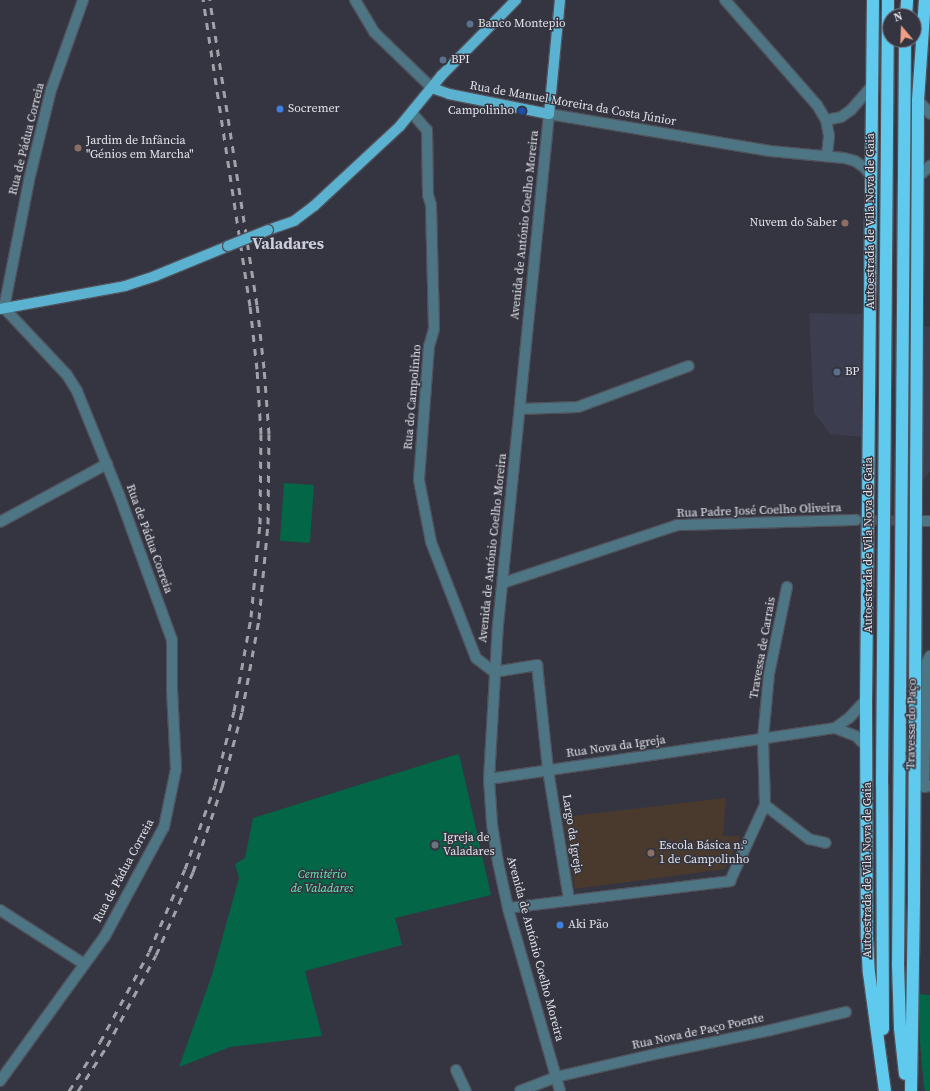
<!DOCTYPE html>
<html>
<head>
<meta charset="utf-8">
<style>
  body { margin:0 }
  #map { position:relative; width:930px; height:1091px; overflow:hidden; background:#343540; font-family:"Source Serif 4",serif }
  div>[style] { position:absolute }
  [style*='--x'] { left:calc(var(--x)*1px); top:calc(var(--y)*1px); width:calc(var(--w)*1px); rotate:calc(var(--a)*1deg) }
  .built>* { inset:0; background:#3c3d4e }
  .education>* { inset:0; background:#4a3a2e }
  .green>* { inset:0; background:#036646; transform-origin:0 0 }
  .minor-tunnel>* { height:10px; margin-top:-5px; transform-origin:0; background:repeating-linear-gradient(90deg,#4e4f59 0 10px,transparent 0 15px) }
  .roads { filter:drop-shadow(1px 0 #50515b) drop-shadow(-1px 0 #50515b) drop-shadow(0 1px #50515b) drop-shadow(0 -1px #50515b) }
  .minor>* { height:10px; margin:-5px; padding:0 5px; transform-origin:5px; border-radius:5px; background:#4d7583 }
  .major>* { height:10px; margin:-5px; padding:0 5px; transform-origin:5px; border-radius:5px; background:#5bb2d0 }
  .highway>* { height:12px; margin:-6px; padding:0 6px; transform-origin:6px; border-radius:6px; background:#5fcaee }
  .rail>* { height:3px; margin-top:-1.5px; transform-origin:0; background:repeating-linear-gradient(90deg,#a0a1a9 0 7px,transparent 0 14px) }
  .bridges { filter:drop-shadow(1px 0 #50515b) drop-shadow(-1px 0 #50515b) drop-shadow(0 1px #50515b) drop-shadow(0 -1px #50515b) }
  .major-bridge>* { height:10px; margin:-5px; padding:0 5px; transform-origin:5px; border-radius:5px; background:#5bb2d0 }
  .dots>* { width:11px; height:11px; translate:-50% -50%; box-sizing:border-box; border:2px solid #343540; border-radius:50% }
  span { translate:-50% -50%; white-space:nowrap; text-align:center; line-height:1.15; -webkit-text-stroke:3px #343540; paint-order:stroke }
  .poi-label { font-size:12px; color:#e2e2e9 }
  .left { translate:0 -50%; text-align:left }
  .right { translate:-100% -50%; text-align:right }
  .street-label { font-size:12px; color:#e2e2e9 }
  .park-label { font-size:12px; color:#6becb5; font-style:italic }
  .district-label { font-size:16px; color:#cdcedd; font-weight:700 }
  .north { position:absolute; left:882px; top:8px; width:40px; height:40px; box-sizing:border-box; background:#343540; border:1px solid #7a7a84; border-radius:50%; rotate:341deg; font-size:11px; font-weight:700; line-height:16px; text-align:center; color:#e2e2e9 }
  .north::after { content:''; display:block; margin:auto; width:14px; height:18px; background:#f39f83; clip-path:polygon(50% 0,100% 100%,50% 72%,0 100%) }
</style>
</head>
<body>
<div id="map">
  <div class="built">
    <div style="clip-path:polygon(809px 313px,862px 314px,861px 437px,830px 434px,814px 413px)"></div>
    <div style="clip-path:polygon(924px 326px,930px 327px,930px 472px,923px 479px)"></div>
  </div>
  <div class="education">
    <div style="clip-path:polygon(726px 798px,723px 836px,741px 836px,725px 869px,575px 889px,564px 817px)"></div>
  </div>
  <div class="green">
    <div style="left:284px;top:483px;width:30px;height:58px;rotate:4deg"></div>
    <div style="clip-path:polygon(458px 754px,460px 758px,491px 895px,395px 918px,402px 945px,305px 971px,322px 1036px,230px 1047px,179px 1067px,212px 975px,239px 878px,235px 864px,245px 858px,253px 818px)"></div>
    <div style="clip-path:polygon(919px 994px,930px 995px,930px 1091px,925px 1091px,924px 1088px,919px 1031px)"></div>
  </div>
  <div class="minor-tunnel">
    <div style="--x:860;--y:520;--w:62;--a:0.9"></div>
  </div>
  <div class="roads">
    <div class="minor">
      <div style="--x:355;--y:0;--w:37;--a:59"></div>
      <div style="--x:374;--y:32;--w:81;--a:44"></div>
      <div style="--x:725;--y:0;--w:140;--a:48.8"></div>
      <div style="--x:817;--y:105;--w:17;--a:59"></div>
      <div style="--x:826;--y:120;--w:16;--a:79"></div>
      <div style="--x:829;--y:136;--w:20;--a:96"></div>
      <div style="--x:918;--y:100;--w:18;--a:49"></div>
      <div style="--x:412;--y:113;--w:23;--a:49"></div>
      <div style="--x:427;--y:130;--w:65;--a:89.1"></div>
      <div style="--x:428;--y:195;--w:10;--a:73"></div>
      <div style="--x:431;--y:205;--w:124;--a:88.6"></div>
      <div style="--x:434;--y:329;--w:18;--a:106"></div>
      <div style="--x:429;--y:346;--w:134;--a:94.3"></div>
      <div style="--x:419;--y:480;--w:63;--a:79"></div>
      <div style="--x:431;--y:542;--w:124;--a:68.8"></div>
      <div style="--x:476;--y:658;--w:23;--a:38"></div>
      <div style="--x:494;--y:672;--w:44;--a:-9.2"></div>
      <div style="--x:537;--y:665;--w:106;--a:84"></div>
      <div style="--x:548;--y:770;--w:132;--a:80.8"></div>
      <div style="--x:826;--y:120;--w:15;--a:-11"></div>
      <div style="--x:841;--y:117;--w:12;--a:-35"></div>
      <div style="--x:851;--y:110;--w:30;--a:-49"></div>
      <div style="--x:917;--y:178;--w:18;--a:-43"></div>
      <div style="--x:520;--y:409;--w:58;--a:-2"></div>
      <div style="--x:578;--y:407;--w:118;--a:-20.3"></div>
      <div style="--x:923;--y:521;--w:7;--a:0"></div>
      <div style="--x:0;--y:522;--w:122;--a:-28.5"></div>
      <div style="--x:503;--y:583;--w:183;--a:-18.4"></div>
      <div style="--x:677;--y:525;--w:179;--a:-1.6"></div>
      <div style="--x:930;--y:656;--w:7;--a:117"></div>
      <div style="--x:927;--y:662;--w:125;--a:91.4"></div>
      <div style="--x:924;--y:787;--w:6;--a:-9"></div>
      <div style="--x:835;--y:728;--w:17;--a:-36"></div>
      <div style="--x:849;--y:718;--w:25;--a:-47"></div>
      <div style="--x:489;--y:779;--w:350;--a:-8.4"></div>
      <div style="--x:835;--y:728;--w:22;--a:21"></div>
      <div style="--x:856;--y:736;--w:14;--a:45"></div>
      <div style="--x:765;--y:805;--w:56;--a:37.7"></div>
      <div style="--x:809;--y:839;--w:17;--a:13"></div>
      <div style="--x:508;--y:908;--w:224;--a:-6.9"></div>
      <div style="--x:730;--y:881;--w:84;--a:-65.3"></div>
      <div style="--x:765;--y:805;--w:67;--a:-91.7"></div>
      <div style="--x:763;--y:738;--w:64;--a:-84.6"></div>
      <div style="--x:769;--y:674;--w:89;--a:-78.3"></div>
      <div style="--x:0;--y:910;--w:100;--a:32.7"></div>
      <div style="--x:456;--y:1070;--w:23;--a:65"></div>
      <div style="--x:0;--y:1081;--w:179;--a:-54.1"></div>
      <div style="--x:105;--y:936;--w:124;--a:-61.6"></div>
      <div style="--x:164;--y:827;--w:59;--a:-78.3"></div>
      <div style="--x:176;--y:769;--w:80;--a:-92.9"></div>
      <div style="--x:172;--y:689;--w:49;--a:-90"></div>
      <div style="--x:172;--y:640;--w:152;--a:-110"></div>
      <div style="--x:120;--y:497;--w:114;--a:-112.1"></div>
      <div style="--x:77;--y:391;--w:19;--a:-122"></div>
      <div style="--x:67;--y:375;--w:92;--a:-133.2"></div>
      <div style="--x:4;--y:308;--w:130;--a:-78.9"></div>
      <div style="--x:29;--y:180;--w:93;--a:-76.3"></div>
      <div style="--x:51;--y:90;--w:96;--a:-70.4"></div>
      <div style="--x:520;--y:1091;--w:39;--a:-21"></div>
      <div style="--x:556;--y:1077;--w:107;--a:-13"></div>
      <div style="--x:660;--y:1053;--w:113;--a:-11.7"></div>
      <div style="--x:771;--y:1030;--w:77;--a:-13.5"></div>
      <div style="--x:560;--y:1091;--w:190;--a:-105.9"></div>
      <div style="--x:508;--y:908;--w:47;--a:-102.3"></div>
      <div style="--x:498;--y:862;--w:39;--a:-99"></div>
      <div style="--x:492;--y:823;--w:44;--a:-93.9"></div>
      <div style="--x:489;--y:779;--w:154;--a:-86.7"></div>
      <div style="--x:498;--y:625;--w:514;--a:-84.3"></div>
      <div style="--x:549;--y:114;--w:224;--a:9.5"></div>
      <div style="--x:770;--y:151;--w:74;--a:5.4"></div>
      <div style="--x:844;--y:158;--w:11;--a:15"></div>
      <div style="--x:855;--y:161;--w:12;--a:35"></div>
      <div style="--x:865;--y:168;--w:10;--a:53"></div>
    </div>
    <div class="major">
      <div style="--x:432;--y:88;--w:18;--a:19"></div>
      <div style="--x:449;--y:94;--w:102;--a:11.3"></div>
      <div style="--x:549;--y:114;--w:115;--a:-84.5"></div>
      <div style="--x:268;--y:230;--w:28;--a:-19"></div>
      <div style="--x:294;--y:221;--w:25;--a:-37"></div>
      <div style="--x:314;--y:206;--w:117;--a:-42.9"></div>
      <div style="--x:400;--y:126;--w:65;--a:-50.6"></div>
      <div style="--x:441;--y:76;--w:107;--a:-45.4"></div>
      <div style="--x:0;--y:309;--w:127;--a:-10.4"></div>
      <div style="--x:125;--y:286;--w:32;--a:-18"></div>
      <div style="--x:155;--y:276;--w:79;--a:-22.3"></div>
    </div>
    <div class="highway">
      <div style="--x:873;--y:0;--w:700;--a:90.57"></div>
      <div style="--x:866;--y:700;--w:238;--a:89.8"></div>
      <div style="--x:867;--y:938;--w:35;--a:87"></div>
      <div style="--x:869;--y:973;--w:119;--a:82.3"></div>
      <div style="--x:906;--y:16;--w:16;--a:-86"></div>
      <div style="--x:905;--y:40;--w:924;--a:90.43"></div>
      <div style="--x:898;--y:964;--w:64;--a:88.2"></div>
      <div style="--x:900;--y:1028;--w:46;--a:83.8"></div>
      <div style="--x:883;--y:1029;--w:245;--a:-90.2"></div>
      <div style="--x:882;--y:784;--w:784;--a:-89.56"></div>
      <div style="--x:911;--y:1091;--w:196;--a:-89.1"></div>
      <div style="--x:914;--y:895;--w:795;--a:-89.71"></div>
      <div style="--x:918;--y:100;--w:100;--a:-86"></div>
    </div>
  </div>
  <div class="rail">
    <div style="--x:69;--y:1091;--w:58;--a:-57.7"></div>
    <div style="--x:100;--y:1042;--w:102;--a:-61.4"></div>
    <div style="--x:149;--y:952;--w:90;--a:-66.6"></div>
    <div style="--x:185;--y:869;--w:89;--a:-70.3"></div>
    <div style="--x:215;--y:785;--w:76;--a:-75.6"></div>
    <div style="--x:234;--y:711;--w:96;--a:-79.7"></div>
    <div style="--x:251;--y:617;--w:93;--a:-84.5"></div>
    <div style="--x:260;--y:524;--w:90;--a:-89.4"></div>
    <div style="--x:261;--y:434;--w:65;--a:-93.5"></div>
    <div style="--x:257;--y:369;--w:63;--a:-96.3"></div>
    <div style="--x:250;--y:306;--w:310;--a:-98.7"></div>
    <div style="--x:78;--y:1091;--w:54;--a:-57.2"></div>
    <div style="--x:107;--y:1046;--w:103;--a:-61.7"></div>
    <div style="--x:156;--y:955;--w:91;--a:-66"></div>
    <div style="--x:193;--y:872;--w:90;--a:-71.2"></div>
    <div style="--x:222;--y:787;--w:78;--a:-75.1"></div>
    <div style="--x:242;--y:712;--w:95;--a:-79.6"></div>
    <div style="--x:259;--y:619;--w:95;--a:-84.6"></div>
    <div style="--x:268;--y:524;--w:90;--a:-89.4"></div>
    <div style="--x:269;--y:434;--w:66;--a:-94.3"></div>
    <div style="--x:264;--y:368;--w:63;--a:-96.3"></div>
    <div style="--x:257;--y:305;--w:309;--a:-98.8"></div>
  </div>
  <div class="bridges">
    <div class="major-bridge">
      <div style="--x:228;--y:246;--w:43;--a:-21.8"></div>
    </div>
  </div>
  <div class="dots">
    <div style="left:470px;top:24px;background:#5c6f8a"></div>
    <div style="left:443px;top:60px;background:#5c6f8a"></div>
    <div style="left:280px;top:109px;background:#3f7fe0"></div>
    <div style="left:522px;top:111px;background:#1a4fb4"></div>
    <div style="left:78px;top:148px;background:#8d6e63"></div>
    <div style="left:845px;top:223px;background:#8d6e63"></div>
    <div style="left:837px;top:372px;background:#5c6f8a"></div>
    <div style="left:435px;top:845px;background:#6b7280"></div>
    <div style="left:651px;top:853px;background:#8d6e63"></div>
    <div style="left:560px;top:925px;background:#3f7fe0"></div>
  </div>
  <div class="poi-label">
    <span class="left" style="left:478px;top:24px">Banco Montepio</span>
    <span class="left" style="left:451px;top:60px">BPI</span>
    <span class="left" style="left:288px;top:109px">Socremer</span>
    <span class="right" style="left:514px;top:111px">Campolinho</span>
    <span class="left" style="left:86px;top:148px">Jardim de Infância<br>"Génios em Marcha"</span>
    <span class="right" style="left:837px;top:223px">Nuvem do Saber</span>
    <span class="left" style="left:845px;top:372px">BP</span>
    <span class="left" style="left:443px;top:845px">Igreja de<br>Valadares</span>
    <span class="left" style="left:659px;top:853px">Escola Básica n.º<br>1 de Campolinho</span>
    <span class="left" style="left:568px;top:925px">Aki Pão</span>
  </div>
  <div class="street-label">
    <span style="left:573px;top:104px;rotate:10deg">Rua de Manuel Moreira da Costa Júnior</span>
    <span style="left:27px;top:139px;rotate:-76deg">Rua de Pádua Correia</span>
    <span style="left:871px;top:221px;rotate:-90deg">Autoestrada de Vila Nova de Gaia</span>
    <span style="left:525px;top:225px;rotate:-84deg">Avenida de António Coelho Moreira</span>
    <span style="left:413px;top:397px;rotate:-85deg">Rua do Campolinho</span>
    <span style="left:759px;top:511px;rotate:-2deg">Rua Padre José Coelho Oliveira</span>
    <span style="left:149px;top:539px;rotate:70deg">Rua de Pádua Correia</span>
    <span style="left:869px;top:545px;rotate:-90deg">Autoestrada de Vila Nova de Gaia</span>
    <span style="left:493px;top:548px;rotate:-84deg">Avenida de António Coelho Moreira</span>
    <span style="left:763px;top:648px;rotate:-80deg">Travessa de Carrais</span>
    <span style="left:912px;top:724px;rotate:-89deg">Travessa do Paço</span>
    <span style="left:616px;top:747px;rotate:-8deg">Rua Nova da Igreja</span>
    <span style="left:572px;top:834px;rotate:81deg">Largo da Igreja</span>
    <span style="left:868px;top:870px;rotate:-90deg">Autoestrada de Vila Nova de Gaia</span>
    <span style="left:124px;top:871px;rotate:-62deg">Rua de Pádua Correia</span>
    <span style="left:535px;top:949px;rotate:75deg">Avenida de António Coelho Moreira</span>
    <span style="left:698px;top:1032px;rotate:-12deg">Rua Nova de Paço Poente</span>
  </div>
  <div class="park-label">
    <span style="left:322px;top:882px">Cemitério<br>de Valadares</span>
  </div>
  <div class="district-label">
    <span style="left:288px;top:243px">Valadares</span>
  </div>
  <div class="north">N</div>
</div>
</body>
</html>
